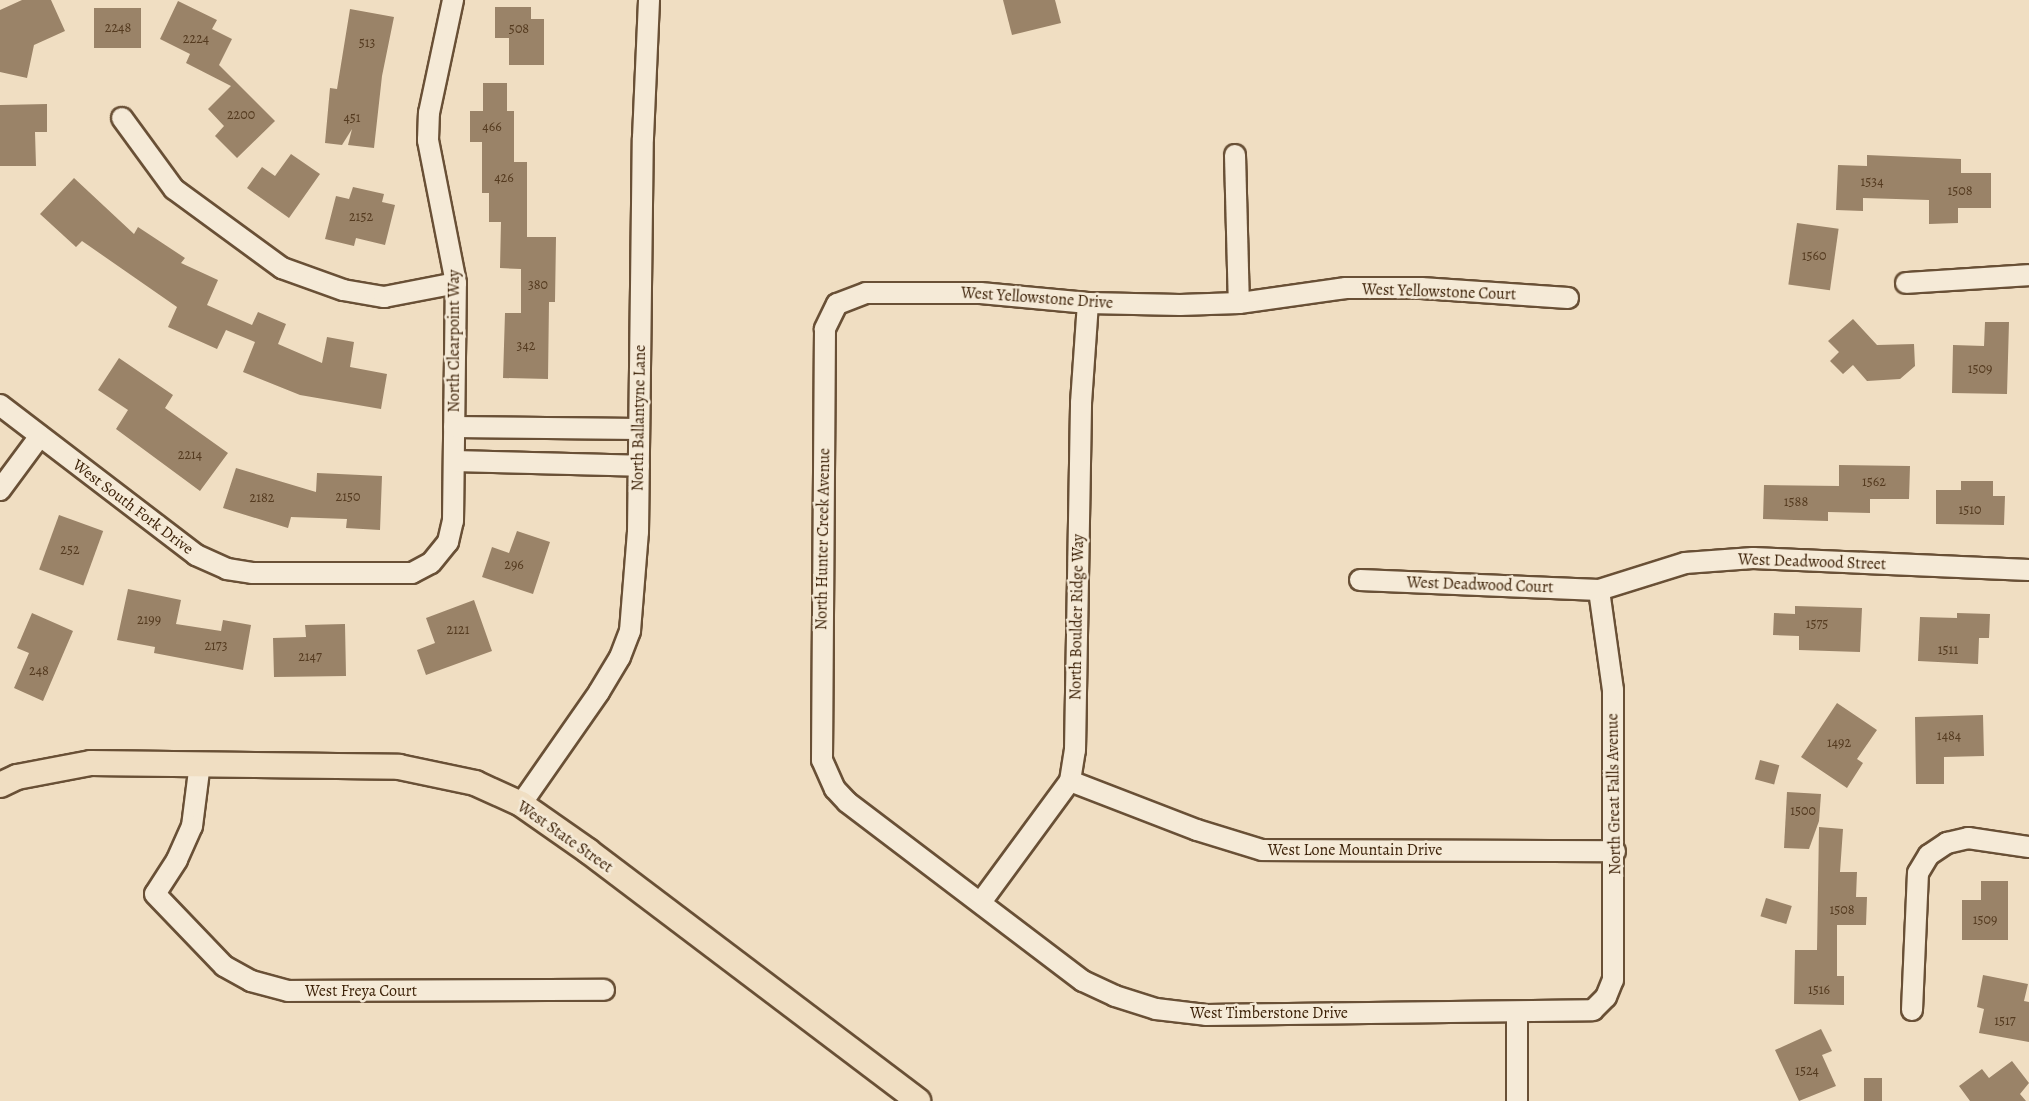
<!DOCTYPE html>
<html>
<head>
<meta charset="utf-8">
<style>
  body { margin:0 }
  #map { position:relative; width:2029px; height:1101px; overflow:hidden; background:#f0dec2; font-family:Alegreya,serif }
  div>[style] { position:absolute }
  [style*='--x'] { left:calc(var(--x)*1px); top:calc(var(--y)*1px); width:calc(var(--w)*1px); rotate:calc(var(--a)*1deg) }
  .building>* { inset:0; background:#9a8368; transform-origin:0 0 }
  .roads { filter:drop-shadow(2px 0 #695036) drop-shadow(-2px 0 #695036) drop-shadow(0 2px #695036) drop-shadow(0 -2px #695036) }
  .minor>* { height:20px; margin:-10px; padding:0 10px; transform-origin:10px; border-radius:10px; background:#f5ead7 }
  .major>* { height:24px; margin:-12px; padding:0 12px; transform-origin:12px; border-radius:12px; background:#f0dec2 }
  span { translate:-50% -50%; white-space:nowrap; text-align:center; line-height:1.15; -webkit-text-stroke:5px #f5ead7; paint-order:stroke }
  .number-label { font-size:14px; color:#543a1f }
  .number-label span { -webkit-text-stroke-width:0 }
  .street-label { font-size:16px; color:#3c2107 }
</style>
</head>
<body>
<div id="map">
  <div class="building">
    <div style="clip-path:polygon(22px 0,51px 0,65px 31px,34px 45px,27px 78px,0 72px,0 10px)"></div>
    <div style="clip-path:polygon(1003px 0,1055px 0,1061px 23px,1012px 35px)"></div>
    <div style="clip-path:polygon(178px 1px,217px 20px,212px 29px,232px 39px,219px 65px,275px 121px,237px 158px,215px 136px,224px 126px,208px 109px,231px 86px,186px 63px,190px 54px,160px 39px)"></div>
    <div style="clip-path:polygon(495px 7px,531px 7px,531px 19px,544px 19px,544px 65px,509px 65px,509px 38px,495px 38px)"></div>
    <div style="left:94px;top:8px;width:47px;height:40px"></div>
    <div style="clip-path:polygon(350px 9px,394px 17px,382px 76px,374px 148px,348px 145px,352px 129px,342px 145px,325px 143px,330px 88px,337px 89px)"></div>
    <div style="clip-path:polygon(483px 83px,507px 83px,507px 111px,514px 111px,514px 162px,527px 162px,527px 237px,556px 237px,555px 302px,549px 302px,548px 379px,503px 378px,505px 313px,521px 313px,521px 269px,500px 268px,501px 222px,489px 222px,489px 193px,482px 193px,482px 142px,470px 142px,470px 111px,483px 111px)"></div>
    <div style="clip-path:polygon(47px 104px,47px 132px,35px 132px,36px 166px,0 166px,0 105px)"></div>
    <div style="clip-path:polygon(291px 154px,320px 174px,289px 218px,247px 188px,262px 167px,275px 176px)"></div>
    <div style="clip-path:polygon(1867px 155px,1961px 159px,1961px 173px,1991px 173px,1991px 208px,1958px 208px,1958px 223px,1929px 224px,1929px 200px,1863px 198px,1863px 211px,1836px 210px,1838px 165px,1867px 166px)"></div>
    <div style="clip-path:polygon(74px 178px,134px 234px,138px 227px,185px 258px,181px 263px,218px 280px,207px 305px,252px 325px,258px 312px,286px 324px,278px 344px,322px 363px,327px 337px,354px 342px,350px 367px,387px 374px,381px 409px,300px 395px,243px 372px,255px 342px,226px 330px,217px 349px,168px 327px,177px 307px,82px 241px,76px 247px,40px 214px)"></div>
    <div style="clip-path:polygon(353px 187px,384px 194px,382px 202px,395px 205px,385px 245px,356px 238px,354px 246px,325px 239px,336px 196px,349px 199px)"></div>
    <div style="left:1797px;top:223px;width:42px;height:62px;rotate:8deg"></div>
    <div style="clip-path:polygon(1853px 319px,1877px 345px,1914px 344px,1915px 366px,1900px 379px,1867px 381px,1853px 365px,1843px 374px,1830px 361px,1839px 352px,1828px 341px)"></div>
    <div style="clip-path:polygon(1985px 322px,2009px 322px,2007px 394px,1952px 393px,1953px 345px,1984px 346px)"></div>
    <div style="clip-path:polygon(119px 358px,173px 395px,165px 408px,228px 453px,200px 491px,116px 429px,128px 410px,98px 390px)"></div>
    <div style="clip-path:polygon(1839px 465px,1910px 466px,1909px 499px,1870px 499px,1870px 513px,1828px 512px,1828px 521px,1763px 519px,1764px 485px,1839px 486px)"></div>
    <div style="clip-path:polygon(236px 468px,316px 492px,317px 473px,382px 476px,380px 530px,346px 528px,347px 519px,291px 517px,288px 528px,223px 508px)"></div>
    <div style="clip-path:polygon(1961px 481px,1993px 481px,1993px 496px,2005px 496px,2004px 525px,1936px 524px,1936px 490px,1961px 490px)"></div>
    <div style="left:59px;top:515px;width:47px;height:58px;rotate:20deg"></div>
    <div style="clip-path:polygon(517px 531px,550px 542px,533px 594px,482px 577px,492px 547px,509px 553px)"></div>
    <div style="clip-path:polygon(128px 589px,181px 600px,176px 624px,221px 631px,223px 620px,251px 625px,243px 670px,154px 653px,155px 647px,117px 640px)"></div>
    <div style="clip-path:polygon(474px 600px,492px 651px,426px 675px,417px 650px,435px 643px,426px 618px)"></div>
    <div style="clip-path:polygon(1795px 606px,1862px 608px,1860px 652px,1799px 650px,1799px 636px,1773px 635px,1774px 613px,1795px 614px)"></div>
    <div style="clip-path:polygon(32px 613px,73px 631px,43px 701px,14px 688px,29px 653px,17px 648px)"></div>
    <div style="clip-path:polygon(1957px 613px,1990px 614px,1989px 638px,1979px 638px,1978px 664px,1918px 661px,1920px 617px,1957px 618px)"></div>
    <div style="clip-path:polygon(345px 624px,346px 676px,274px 677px,273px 638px,306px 637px,305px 625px)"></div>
    <div style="clip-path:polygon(1837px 703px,1877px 730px,1857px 759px,1863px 763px,1847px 788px,1801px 757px)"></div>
    <div style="clip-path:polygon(1983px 715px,1984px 756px,1944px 757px,1944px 784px,1916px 784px,1915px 717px)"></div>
    <div style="left:1760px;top:760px;width:20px;height:20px;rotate:15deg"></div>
    <div style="clip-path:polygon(1787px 792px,1821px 794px,1819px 821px,1809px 849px,1784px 848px)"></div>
    <div style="clip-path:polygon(1819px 827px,1843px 829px,1840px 872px,1857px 872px,1856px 897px,1867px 897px,1866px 925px,1837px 925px,1837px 976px,1844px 976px,1844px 1005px,1794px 1004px,1795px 950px,1817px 950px)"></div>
    <div style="clip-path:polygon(1981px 881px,2008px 881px,2008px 940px,1962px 940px,1962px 900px,1981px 900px)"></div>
    <div style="left:1766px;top:898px;width:27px;height:19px;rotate:17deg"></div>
    <div style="clip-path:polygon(1983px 975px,2028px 984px,2024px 1001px,2029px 1002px,2029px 1042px,1979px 1033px,1984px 1009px,1977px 1007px)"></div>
    <div style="clip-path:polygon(1821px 1029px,1832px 1051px,1822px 1055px,1836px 1086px,1799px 1101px,1775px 1050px)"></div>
    <div style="clip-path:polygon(2012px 1061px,2029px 1083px,2020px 1094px,2026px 1101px,1970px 1101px,1959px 1086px,1982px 1069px,1989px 1078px)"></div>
    <div style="left:1864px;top:1078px;width:18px;height:23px"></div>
  </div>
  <div class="roads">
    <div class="minor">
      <div style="--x:122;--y:118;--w:88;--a:53.8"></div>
      <div style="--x:174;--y:189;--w:134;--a:36.2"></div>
      <div style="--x:282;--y:268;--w:65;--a:19.8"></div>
      <div style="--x:343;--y:290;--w:42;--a:9.7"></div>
      <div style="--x:384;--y:297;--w:73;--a:-11"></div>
      <div style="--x:1235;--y:155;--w:148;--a:88.5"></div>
      <div style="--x:1906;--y:283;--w:123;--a:-3.7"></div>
      <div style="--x:1568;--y:298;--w:147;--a:-176.1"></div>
      <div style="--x:1421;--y:288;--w:75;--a:180"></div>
      <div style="--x:1346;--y:288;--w:108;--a:172"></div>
      <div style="--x:1239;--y:303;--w:59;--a:178.1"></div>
      <div style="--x:1180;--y:305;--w:92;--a:-178.8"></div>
      <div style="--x:1088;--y:303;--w:108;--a:-174.7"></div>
      <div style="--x:980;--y:293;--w:114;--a:180"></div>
      <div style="--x:866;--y:293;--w:31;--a:159"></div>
      <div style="--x:837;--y:304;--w:28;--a:116"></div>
      <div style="--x:825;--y:329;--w:431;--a:90.4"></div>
      <div style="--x:822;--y:760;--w:32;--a:66"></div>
      <div style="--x:835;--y:789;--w:18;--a:47"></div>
      <div style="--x:847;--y:802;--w:296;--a:37.2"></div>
      <div style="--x:1083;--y:981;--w:35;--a:25"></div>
      <div style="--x:1115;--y:996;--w:43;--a:17.6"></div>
      <div style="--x:1156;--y:1009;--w:50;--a:6.8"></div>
      <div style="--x:1206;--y:1015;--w:387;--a:-0.7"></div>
      <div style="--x:1593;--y:1010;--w:18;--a:-45"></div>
      <div style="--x:1606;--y:997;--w:18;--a:-68"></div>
      <div style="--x:1613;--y:980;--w:290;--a:-90"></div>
      <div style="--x:1613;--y:690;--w:101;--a:-98"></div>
      <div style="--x:0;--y:405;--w:247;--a:37.4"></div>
      <div style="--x:196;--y:555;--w:34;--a:24"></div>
      <div style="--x:227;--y:569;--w:25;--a:9"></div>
      <div style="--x:252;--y:573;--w:160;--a:0"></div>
      <div style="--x:412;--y:573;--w:21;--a:-28"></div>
      <div style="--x:431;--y:563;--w:27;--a:-51"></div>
      <div style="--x:448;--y:542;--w:22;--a:-77"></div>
      <div style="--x:453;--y:521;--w:238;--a:-89.3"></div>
      <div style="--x:456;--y:283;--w:146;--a:-101.1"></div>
      <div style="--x:428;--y:140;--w:27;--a:-88"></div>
      <div style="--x:429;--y:113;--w:116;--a:-78"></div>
      <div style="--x:454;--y:427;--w:185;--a:0.6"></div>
      <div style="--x:454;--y:461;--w:185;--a:1.5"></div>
      <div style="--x:0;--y:490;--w:67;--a:-53.5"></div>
      <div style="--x:1360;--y:580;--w:239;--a:2.4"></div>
      <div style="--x:1599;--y:590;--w:90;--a:-17.4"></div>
      <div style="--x:1685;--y:563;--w:68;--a:-4.2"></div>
      <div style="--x:1753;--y:558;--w:276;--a:2.5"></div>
      <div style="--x:200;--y:763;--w:64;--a:97.2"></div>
      <div style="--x:192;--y:826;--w:37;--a:114"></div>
      <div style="--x:177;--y:860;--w:40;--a:122.9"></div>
      <div style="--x:155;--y:894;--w:100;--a:46.2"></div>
      <div style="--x:224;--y:966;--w:31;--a:29"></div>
      <div style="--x:251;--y:981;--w:38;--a:15"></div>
      <div style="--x:288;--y:991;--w:316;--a:-0.2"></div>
      <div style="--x:1070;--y:781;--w:136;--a:21.1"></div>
      <div style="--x:1197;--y:830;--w:68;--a:17.1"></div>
      <div style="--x:1262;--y:850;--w:353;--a:0.2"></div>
      <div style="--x:521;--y:804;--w:136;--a:-55.1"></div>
      <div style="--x:599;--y:692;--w:41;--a:-59"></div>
      <div style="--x:620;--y:657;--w:28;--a:-69"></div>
      <div style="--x:630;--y:631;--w:99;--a:-85.4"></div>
      <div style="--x:638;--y:532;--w:394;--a:-89.3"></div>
      <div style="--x:643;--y:138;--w:138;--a:-87.5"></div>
      <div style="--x:981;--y:902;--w:150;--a:-53.7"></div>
      <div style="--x:1070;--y:781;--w:31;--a:-81"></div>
      <div style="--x:1075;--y:750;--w:347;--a:-89"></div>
      <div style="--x:1081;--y:403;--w:100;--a:-86"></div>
      <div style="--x:1912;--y:1010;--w:137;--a:-87.5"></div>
      <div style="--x:1918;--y:873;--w:21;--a:-59"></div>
      <div style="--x:1929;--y:855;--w:22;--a:-34"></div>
      <div style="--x:1947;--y:843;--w:22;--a:-13"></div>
      <div style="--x:1968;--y:838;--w:62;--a:8.4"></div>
      <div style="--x:1517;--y:1012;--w:89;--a:90"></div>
    </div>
    <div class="major">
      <div style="--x:0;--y:785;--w:19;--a:-25"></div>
      <div style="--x:17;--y:777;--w:75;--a:-10.7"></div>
      <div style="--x:91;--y:763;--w:308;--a:0.7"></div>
      <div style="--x:399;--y:767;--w:78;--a:11.9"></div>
      <div style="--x:475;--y:783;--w:51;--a:24.5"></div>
      <div style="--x:521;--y:804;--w:82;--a:35"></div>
      <div style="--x:588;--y:851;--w:414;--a:37.1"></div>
    </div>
  </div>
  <div class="number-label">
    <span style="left:118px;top:28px">2248</span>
    <span style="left:519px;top:29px">508</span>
    <span style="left:196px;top:39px">2224</span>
    <span style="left:367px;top:43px">513</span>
    <span style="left:241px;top:115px">2200</span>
    <span style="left:352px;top:118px">451</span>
    <span style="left:492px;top:127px">466</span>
    <span style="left:504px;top:178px">426</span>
    <span style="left:1872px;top:182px">1534</span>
    <span style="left:1960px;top:191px">1508</span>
    <span style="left:361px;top:217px">2152</span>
    <span style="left:1814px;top:256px">1560</span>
    <span style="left:538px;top:285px">380</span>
    <span style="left:526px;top:346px">342</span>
    <span style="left:1980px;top:369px">1509</span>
    <span style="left:190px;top:455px">2214</span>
    <span style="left:1874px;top:482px">1562</span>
    <span style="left:348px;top:497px">2150</span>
    <span style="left:262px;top:498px">2182</span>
    <span style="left:1796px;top:502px">1588</span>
    <span style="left:1970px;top:510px">1510</span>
    <span style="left:70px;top:550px">252</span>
    <span style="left:514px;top:565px">296</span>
    <span style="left:149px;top:620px">2199</span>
    <span style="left:1817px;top:624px">1575</span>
    <span style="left:458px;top:630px">2121</span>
    <span style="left:216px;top:646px">2173</span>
    <span style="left:1948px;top:650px">1511</span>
    <span style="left:310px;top:657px">2147</span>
    <span style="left:39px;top:671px">248</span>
    <span style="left:1949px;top:736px">1484</span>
    <span style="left:1839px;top:743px">1492</span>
    <span style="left:1803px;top:811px">1500</span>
    <span style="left:1842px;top:910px">1508</span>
    <span style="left:1985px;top:920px">1509</span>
    <span style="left:1819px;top:990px">1516</span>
    <span style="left:2005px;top:1021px">1517</span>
    <span style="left:1807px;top:1071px">1524</span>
  </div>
  <div class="street-label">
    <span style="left:1439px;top:292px;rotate:2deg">West Yellowstone Court</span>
    <span style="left:1037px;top:298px;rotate:4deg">West Yellowstone Drive</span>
    <span style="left:454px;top:341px;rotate:-90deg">North Clearpoint Way</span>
    <span style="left:639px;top:418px;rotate:-89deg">North Ballantyne Lane</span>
    <span style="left:133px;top:507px;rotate:37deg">West South Fork Drive</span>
    <span style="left:823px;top:539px;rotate:-89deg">North Hunter Creek Avenue</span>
    <span style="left:1812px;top:562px;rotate:2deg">West Deadwood Street</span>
    <span style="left:1480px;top:585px;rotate:2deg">West Deadwood Court</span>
    <span style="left:1077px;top:617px;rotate:-89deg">North Boulder Ridge Way</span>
    <span style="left:1614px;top:794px;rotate:-91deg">North Great Falls Avenue</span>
    <span style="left:565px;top:837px;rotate:35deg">West State Street</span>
    <span style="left:1355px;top:850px">West Lone Mountain Drive</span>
    <span style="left:361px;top:991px">West Freya Court</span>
    <span style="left:1269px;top:1013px">West Timberstone Drive</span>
  </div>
</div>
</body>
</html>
